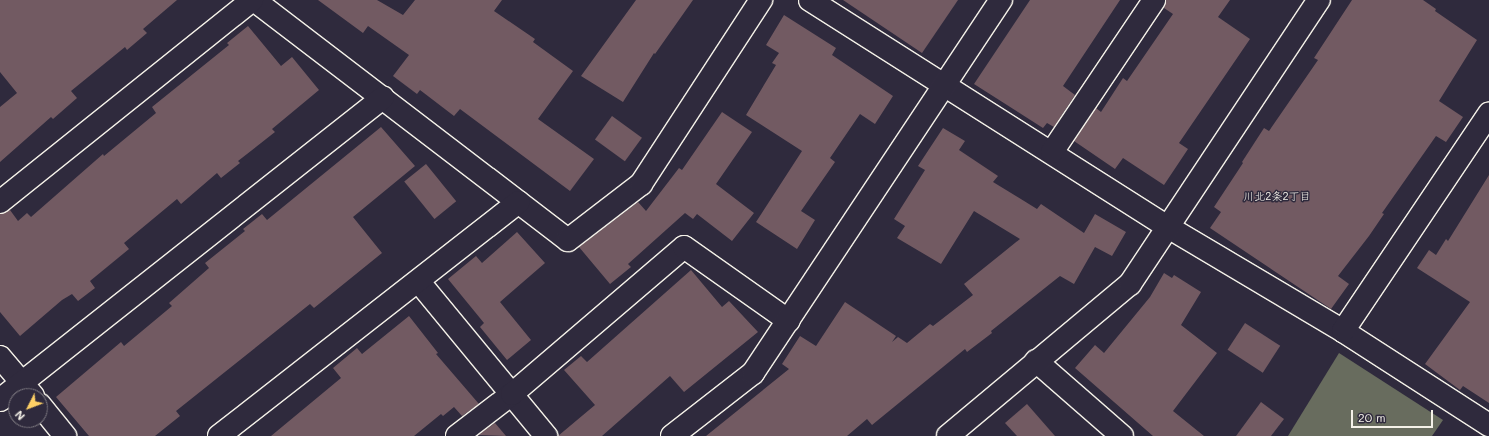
<!DOCTYPE html>
<html>
<head>
<meta charset="utf-8">
<style>
  body { margin:0 }
  #map { position:relative; width:1489px; height:436px; overflow:hidden; background:#2f2a3d; font-family:Mali,"Klee One",sans-serif }
  div>[style] { position:absolute }
  [style*='--x'] { left:calc(var(--x)*1px); top:calc(var(--y)*1px); width:calc(var(--w)*1px); rotate:calc(var(--a)*1deg) }
  .green>* { inset:0; background:#686c5e }
  .building>* { inset:0; background:#725a62; transform-origin:0 0 }
  .roads { filter:drop-shadow(1px 0 #f4f1e8) drop-shadow(-1px 0 #f4f1e8) drop-shadow(0 1px #f4f1e8) drop-shadow(0 -1px #f4f1e8) }
  .minor>* { height:22px; margin:-11px; padding:0 11px; transform-origin:11px; border-radius:11px; background:#2f2a3d }
  span { translate:-50% -50%; white-space:nowrap; text-align:center; line-height:1.15; -webkit-text-stroke:3px #2f2a3d; paint-order:stroke }
  .neighbourhood-label { font-size:11px; color:#f4f1e8 }
  .north { position:absolute; left:8px; top:388px; width:40px; height:40px; box-sizing:border-box; background:#2f2a3d; border:1px solid #7e7a81; border-radius:50%; rotate:228deg; font-size:11px; font-weight:700; line-height:16px; text-align:center; color:#f4f1e8 }
  .north::after { content:''; display:block; margin:auto; width:14px; height:18px; background:#ffd166; clip-path:polygon(50% 0,100% 100%,50% 72%,0 100%) }
  .scale { position:absolute; left:1351px; top:410px; width:82px; height:18px; box-sizing:border-box; border:2px solid #f4f1e8; border-top:0; padding-left:5px; font-size:12px; line-height:14px; white-space:nowrap; color:#f4f1e8; -webkit-text-stroke:3px #2f2a3d; paint-order:stroke }
</style>
</head>
<body>
<div id="map">
  <div class="green">
    <div style="clip-path:polygon(1339px 353px,1443px 420px,1432px 436px,1288px 436px)"></div>
  </div>
  <div class="building">
    <div style="clip-path:polygon(0 0,177px 0,143px 29px,147px 33px,127px 50px,125px 47px,71px 91px,77px 98px,53px 119px,51px 117px,0 162px,0 107px,17px 93px,0 72px)"></div>
    <div style="clip-path:polygon(318px 0,377px 0,403px 15px,415px 0,502px 0,494px 11px,535px 39px,533px 42px,573px 71px,538px 119px,594px 159px,570px 191px,460px 109px,454px 116px,420px 90px,417px 94px,393px 76px,409px 55px,368px 26px,363px 33px)"></div>
    <div style="clip-path:polygon(636px 0,693px 0,655px 54px,654px 53px,623px 102px,581px 76px)"></div>
    <div style="clip-path:polygon(843px 0,958px 0,922px 53px)"></div>
    <div style="clip-path:polygon(1030px 0,1120px 0,1063px 86px,1075px 95px,1054px 127px,1047px 123px,1043px 128px,974px 84px)"></div>
    <div style="clip-path:polygon(1166px 0,1230px 0,1218px 17px,1250px 39px,1179px 143px,1188px 149px,1164px 185px,1123px 158px,1115px 169px,1074px 141px,1096px 108px,1101px 112px,1123px 78px,1127px 81px,1173px 14px,1164px 8px)"></div>
    <div style="clip-path:polygon(1352px 0,1423px 0,1436px 9px,1435px 11px,1477px 40px,1439px 101px,1463px 117px,1446px 142px,1436px 136px,1382px 213px,1384px 214px,1369px 236px,1338px 276px,1349px 284px,1331px 309px,1210px 228px,1221px 212px,1214px 207px,1243px 163px,1242px 162px,1264px 128px,1269px 131px,1318px 60px,1314px 58px)"></div>
    <div style="clip-path:polygon(784px 15px,836px 48px,832px 55px,893px 96px,875px 124px,860px 114px,830px 158px,835px 162px,801px 211px,815px 220px,797px 249px,756px 222px,802px 151px,746px 115px,776px 65px,772px 63px,779px 53px,766px 45px)"></div>
    <div style="clip-path:polygon(248px 26px,281px 66px,292px 57px,319px 90px,272px 129px,275px 132px,238px 161px,240px 163px,221px 178px,217px 173px,181px 204px,177px 199px,124px 243px,129px 249px,90px 281px,95px 288px,78px 301px,72px 294px,62px 300px,20px 336px,0 312px,0 214px,10px 210px,18px 221px,27px 213px,31px 217px,103px 154px,104px 156px,156px 113px,152px 107px,229px 45px,227px 43px)"></div>
    <div style="clip-path:polygon(722px 112px,752px 132px,716px 184px,754px 213px,732px 241px,697px 214px,693px 219px,685px 213px,628px 264px,631px 267px,610px 284px,579px 247px,638px 202px,646px 211px,679px 168px,682px 170px)"></div>
    <div style="left:612px;top:116px;width:37px;height:29px;rotate:36deg"></div>
    <div style="clip-path:polygon(381px 127px,415px 166px,353px 217px,382px 253px,314px 308px,310px 304px,240px 360px,176px 411px,180px 416px,155px 436px,89px 436px,56px 397px,121px 342px,124px 346px,172px 306px,169px 303px,209px 268px,205px 263px,245px 231px,243px 229px,262px 214px,267px 220px)"></div>
    <div style="clip-path:polygon(943px 128px,965px 141px,959px 150px,998px 176px,993px 182px,1037px 209px,1041px 204px,1084px 233px,1095px 214px,1126px 232px,1112px 256px,1095px 247px,1074px 284px,1060px 276px,991px 331px,992px 333px,967px 352px,965px 349px,872px 425px,867px 419px,847px 436px,706px 436px,789px 369px,782px 364px,800px 336px,816px 346px,845px 302px,896px 336px,892px 342px,898px 337px,907px 343px,930px 324px,933px 326px,973px 295px,964px 284px,1020px 239px,974px 211px,941px 264px,897px 238px,905px 226px,894px 219px,925px 170px,918px 166px)"></div>
    <div style="left:426px;top:164px;width:48px;height:28px;rotate:51deg"></div>
    <div style="clip-path:polygon(1489px 175px,1489px 403px,1463px 386px,1460px 390px,1425px 364px,1470px 302px,1417px 268px,1429px 250px,1436px 255px,1446px 239px,1448px 241px)"></div>
    <div style="clip-path:polygon(517px 232px,545px 263px,500px 302px,531px 340px,507px 360px,480px 327px,484px 323px,448px 279px,476px 256px,482px 263px)"></div>
    <div style="clip-path:polygon(691px 270px,722px 307px,729px 301px,758px 332px,684px 392px,670px 376px,602px 436px,558px 436px,595px 405px,564px 370px,581px 356px,587px 362px)"></div>
    <div style="clip-path:polygon(1164px 273px,1172px 278px,1174px 275px,1201px 292px,1181px 325px,1217px 353px,1173px 411px,1204px 436px,1153px 436px,1075px 368px,1095px 345px,1104px 353px,1150px 297px)"></div>
    <div style="clip-path:polygon(409px 316px,438px 353px,436px 354px,479px 404px,462px 416px,454px 407px,443px 416px,441px 414px,414px 436px,271px 436px,341px 378px,333px 368px,357px 348px,362px 354px)"></div>
    <div style="left:1245px;top:323px;width:42px;height:32px;rotate:33deg"></div>
    <div style="clip-path:polygon(1261px 402px,1284px 419px,1271px 436px,1236px 436px)"></div>
    <div style="clip-path:polygon(1027px 404px,1055px 436px,1017px 436px,1005px 423px)"></div>
    <div style="clip-path:polygon(495px 423px,506px 436px,478px 435px)"></div>
  </div>
  <div class="roads">
    <div class="minor">
      <div style="--x:254;--y:0;--w:395;--a:37.4"></div>
      <div style="--x:568;--y:240;--w:92;--a:-37.5"></div>
      <div style="--x:641;--y:184;--w:220;--a:-56.9"></div>
      <div style="--x:810;--y:0;--w:424;--a:32.4"></div>
      <div style="--x:1168;--y:227;--w:204;--a:30.7"></div>
      <div style="--x:1343;--y:331;--w:174;--a:32.8"></div>
      <div style="--x:1052;--y:152;--w:183;--a:-56.1"></div>
      <div style="--x:0;--y:202;--w:323;--a:-38.7"></div>
      <div style="--x:419;--y:282;--w:200;--a:50.5"></div>
      <div style="--x:1343;--y:331;--w:262;--a:-56.1"></div>
      <div style="--x:0;--y:357;--w:51;--a:49.8"></div>
      <div style="--x:1036;--y:361;--w:114;--a:41.1"></div>
      <div style="--x:0;--y:400;--w:488;--a:-38.3"></div>
      <div style="--x:40;--y:405;--w:40;--a:51"></div>
      <div style="--x:219;--y:436;--w:380;--a:-38"></div>
      <div style="--x:457;--y:436;--w:69;--a:-37.4"></div>
      <div style="--x:512;--y:394;--w:226;--a:-40.5"></div>
      <div style="--x:684;--y:247;--w:128;--a:35.2"></div>
      <div style="--x:672;--y:436;--w:103;--a:-37.9"></div>
      <div style="--x:753;--y:373;--w:448;--a:-56.4"></div>
      <div style="--x:948;--y:436;--w:237;--a:-39.9"></div>
      <div style="--x:1130;--y:284;--w:341;--a:-56.4"></div>
    </div>
  </div>
  <div class="neighbourhood-label">
    <span style="left:1277px;top:196px">川北2条2丁目</span>
  </div>
  <div class="north">N</div>
  <div class="scale">20 m</div>
</div>
</body>
</html>
